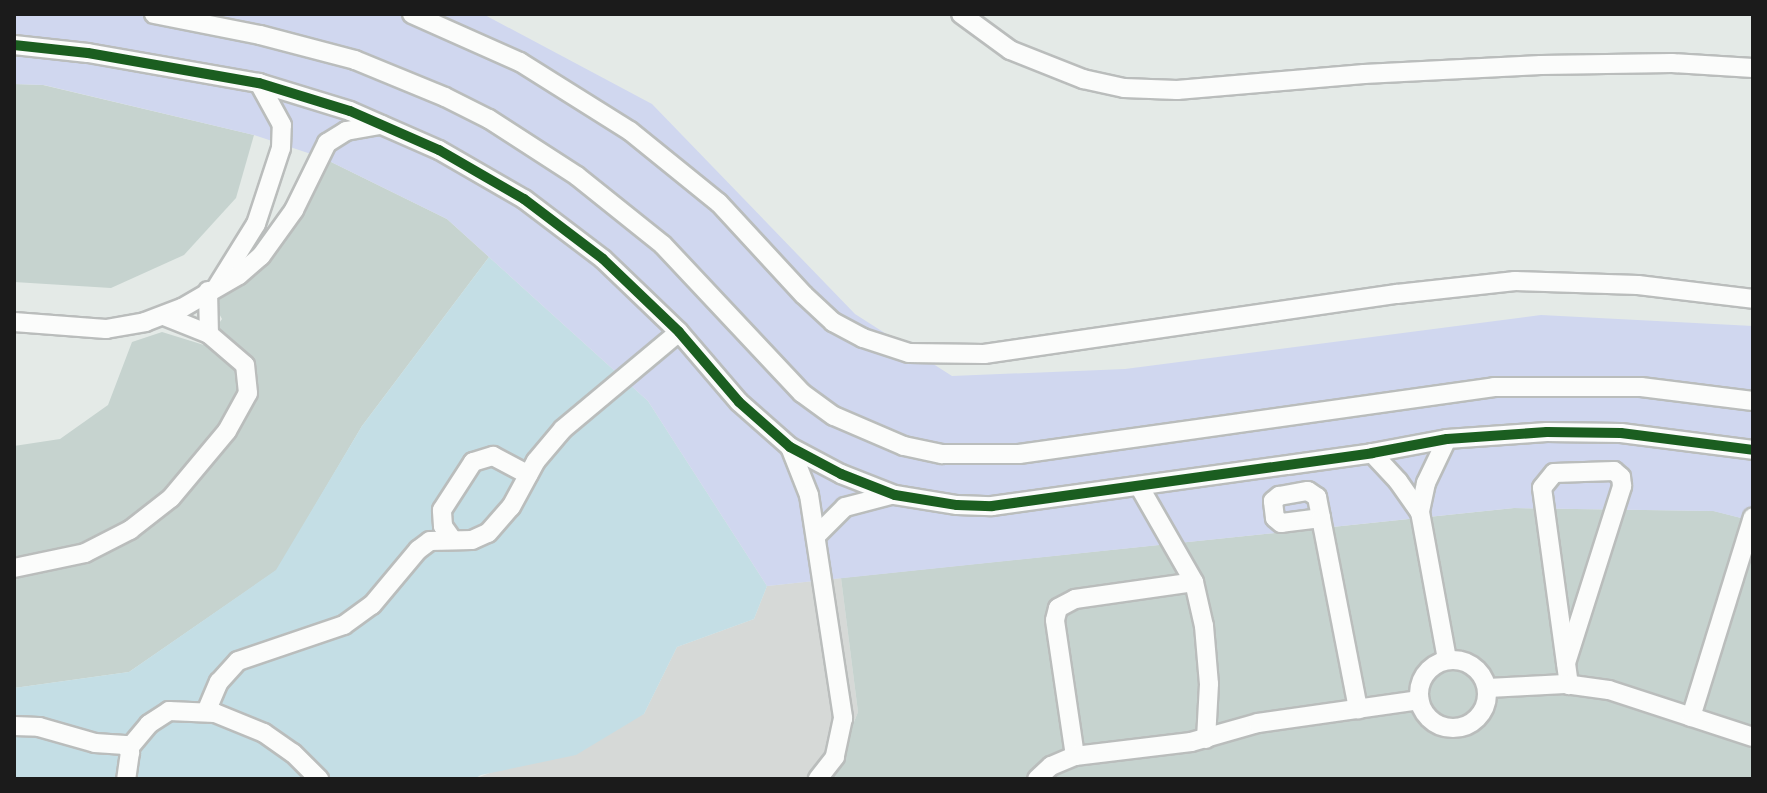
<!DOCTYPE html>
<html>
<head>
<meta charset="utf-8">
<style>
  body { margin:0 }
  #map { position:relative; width:1767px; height:793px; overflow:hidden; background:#e4eae7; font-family:"Sofia Sans Condensed",sans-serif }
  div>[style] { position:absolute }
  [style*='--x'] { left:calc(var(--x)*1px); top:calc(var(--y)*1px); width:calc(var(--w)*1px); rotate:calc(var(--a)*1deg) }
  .residential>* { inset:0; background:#d6d9d7 }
  .construction>* { inset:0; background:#c6d3cf }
  .grass>* { inset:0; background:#c4dee5 }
  .park>* { inset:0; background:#d0d7ef }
  .roads { filter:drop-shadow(2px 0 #babdbc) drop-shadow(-2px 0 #babdbc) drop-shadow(0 2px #babdbc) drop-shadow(0 -2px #babdbc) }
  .minor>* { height:18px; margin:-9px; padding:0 9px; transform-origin:9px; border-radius:9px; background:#fbfcfb }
  .minor>.ring { margin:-9px; padding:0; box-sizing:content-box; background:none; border:18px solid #fbfcfb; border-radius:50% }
  .cycleway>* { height:10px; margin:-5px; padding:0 5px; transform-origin:5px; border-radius:5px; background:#1b5e20 }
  span { translate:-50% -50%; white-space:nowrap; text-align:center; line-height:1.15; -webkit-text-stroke:7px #fff; paint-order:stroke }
  .frame { position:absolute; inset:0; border:16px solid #1b1b1b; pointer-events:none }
</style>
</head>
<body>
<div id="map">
  <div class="residential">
    <div style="clip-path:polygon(841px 578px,858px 712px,831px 779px,474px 779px,644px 714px,677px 647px,754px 619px,767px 586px)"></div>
  </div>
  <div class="construction">
    <div style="clip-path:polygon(14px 84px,43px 85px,254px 135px,236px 198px,184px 255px,111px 288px,14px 282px)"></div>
    <div style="clip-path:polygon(323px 158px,447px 219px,489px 257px,362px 426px,277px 570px,129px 672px,14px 688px,14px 446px,60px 439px,108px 405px,132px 342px,162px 332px,204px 345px,222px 319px,211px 299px,252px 275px)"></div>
    <div style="clip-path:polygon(1514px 508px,1714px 511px,1753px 521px,1753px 779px,831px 779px,858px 712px,841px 578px)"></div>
  </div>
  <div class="grass">
    <div style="clip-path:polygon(489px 257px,648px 401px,767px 586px,754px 619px,677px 647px,644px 714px,576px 755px,481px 775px,474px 779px,14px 779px,14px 688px,129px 672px,276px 570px,362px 426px)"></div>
  </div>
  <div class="park">
    <div style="clip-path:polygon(14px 14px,483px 14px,652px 104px,855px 314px,952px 376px,1125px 369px,1541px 315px,1753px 326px,1753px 521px,1713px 511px,1514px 508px,767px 586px,648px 401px,447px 219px,323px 158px,254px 135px,44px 85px,14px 84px)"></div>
  </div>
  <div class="roads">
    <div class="minor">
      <div style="--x:154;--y:14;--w:108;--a:11.2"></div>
      <div style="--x:260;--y:35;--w:98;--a:14.7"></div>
      <div style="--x:355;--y:60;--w:97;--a:22.3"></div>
      <div style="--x:445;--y:97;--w:49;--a:26.6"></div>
      <div style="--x:489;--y:119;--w:105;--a:32.9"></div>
      <div style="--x:577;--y:176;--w:110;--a:38.7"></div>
      <div style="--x:663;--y:245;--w:203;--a:46.8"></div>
      <div style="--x:802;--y:393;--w:39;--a:36"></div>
      <div style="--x:834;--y:416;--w:76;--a:23.2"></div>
      <div style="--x:904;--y:446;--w:39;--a:12"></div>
      <div style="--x:942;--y:454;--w:77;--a:0"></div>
      <div style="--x:1019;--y:454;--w:480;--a:-8"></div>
      <div style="--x:1494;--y:387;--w:147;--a:0"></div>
      <div style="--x:1641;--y:387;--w:113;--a:7.1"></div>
      <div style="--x:412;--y:14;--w:118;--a:24"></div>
      <div style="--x:520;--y:62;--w:130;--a:32.1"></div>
      <div style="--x:630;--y:131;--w:114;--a:39"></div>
      <div style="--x:719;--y:203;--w:125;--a:47.3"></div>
      <div style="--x:804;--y:295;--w:40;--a:43"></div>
      <div style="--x:833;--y:322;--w:34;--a:28"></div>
      <div style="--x:863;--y:338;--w:48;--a:18.1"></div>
      <div style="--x:909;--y:353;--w:75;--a:0.8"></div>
      <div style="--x:984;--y:354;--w:417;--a:-8.3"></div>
      <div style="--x:1397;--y:294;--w:119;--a:-6.3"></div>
      <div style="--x:1515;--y:281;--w:123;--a:1.9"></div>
      <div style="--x:1638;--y:285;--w:116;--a:6.9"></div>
      <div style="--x:961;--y:14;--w:61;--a:36.3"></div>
      <div style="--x:1010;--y:50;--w:79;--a:21.7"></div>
      <div style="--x:1083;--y:79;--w:42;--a:12.4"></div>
      <div style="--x:1124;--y:88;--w:53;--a:2.2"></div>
      <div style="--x:1177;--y:90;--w:188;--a:-4.9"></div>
      <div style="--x:1364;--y:74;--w:177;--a:-2.9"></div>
      <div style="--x:1541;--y:65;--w:131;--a:-0.9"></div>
      <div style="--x:1672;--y:63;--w:81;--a:3.5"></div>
      <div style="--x:14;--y:45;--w:74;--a:6.2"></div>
      <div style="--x:88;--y:53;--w:174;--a:10"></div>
      <div style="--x:259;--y:83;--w:95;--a:17.1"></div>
      <div style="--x:350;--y:111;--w:97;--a:23.7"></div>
      <div style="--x:439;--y:150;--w:98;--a:30"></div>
      <div style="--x:524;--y:199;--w:99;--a:37.2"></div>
      <div style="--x:603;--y:259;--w:105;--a:43.8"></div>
      <div style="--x:679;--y:332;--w:92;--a:49.4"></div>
      <div style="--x:739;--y:402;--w:68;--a:41.4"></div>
      <div style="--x:790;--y:447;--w:58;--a:27.9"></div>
      <div style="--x:841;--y:474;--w:58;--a:21.3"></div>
      <div style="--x:895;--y:495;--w:63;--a:9.2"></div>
      <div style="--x:957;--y:505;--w:35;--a:2"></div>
      <div style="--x:992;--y:506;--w:384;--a:-7.9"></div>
      <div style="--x:1372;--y:453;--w:76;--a:-10.6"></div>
      <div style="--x:1447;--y:439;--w:100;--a:-4"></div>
      <div style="--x:1547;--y:432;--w:74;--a:0.8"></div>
      <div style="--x:1621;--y:433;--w:133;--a:7.3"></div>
      <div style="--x:218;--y:285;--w:72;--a:-58.1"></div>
      <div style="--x:256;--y:224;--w:80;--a:-71.8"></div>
      <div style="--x:281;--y:148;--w:23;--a:-88"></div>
      <div style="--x:282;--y:125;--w:48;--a:-118.7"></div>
      <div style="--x:208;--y:291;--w:43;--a:88.7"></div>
      <div style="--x:14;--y:322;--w:92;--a:4.4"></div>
      <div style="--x:106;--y:329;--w:40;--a:-10"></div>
      <div style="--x:145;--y:322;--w:40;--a:-21"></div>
      <div style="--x:182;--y:308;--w:66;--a:-30.1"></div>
      <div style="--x:239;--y:275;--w:29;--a:-41"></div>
      <div style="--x:261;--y:256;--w:57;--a:-54.3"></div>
      <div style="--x:294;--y:210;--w:75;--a:-63.8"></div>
      <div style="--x:327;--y:143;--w:22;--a:-32"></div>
      <div style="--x:346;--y:131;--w:36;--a:-10"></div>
      <div style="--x:1447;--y:439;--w:49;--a:115.5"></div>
      <div style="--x:1426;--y:483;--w:30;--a:102"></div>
      <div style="--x:1420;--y:512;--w:149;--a:79.6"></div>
      <div style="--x:790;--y:447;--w:52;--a:68.4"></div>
      <div style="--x:809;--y:495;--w:226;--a:81.3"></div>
      <div style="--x:843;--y:718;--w:40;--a:102"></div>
      <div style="--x:835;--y:757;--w:28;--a:128"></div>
      <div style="--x:1372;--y:453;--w:38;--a:47"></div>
      <div style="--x:1398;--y:481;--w:38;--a:55"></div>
      <div style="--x:1139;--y:486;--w:111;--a:60.2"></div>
      <div style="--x:1321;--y:518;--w:40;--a:172.9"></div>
      <div style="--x:1281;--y:523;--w:8;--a:-140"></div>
      <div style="--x:1275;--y:518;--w:17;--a:-97"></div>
      <div style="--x:1273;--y:501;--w:8;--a:-40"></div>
      <div style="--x:1279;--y:496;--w:29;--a:-10"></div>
      <div style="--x:1308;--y:491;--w:11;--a:34"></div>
      <div style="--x:1317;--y:497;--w:21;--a:79"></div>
      <div style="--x:1321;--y:518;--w:195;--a:79"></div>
      <div style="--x:816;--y:536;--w:41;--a:-45"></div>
      <div style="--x:845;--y:507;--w:48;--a:-14.6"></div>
      <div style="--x:452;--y:539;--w:16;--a:-125"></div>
      <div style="--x:443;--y:526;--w:16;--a:-94"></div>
      <div style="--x:442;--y:510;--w:57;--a:-57.1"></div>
      <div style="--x:473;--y:462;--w:21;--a:-17"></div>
      <div style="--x:493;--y:456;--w:40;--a:28"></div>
      <div style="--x:14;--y:568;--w:73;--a:-11.9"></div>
      <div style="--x:85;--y:553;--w:51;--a:-27.1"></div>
      <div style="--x:130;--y:530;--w:52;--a:-38"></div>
      <div style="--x:171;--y:498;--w:87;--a:-50.1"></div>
      <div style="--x:227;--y:431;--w:43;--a:-61.1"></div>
      <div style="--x:248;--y:393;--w:28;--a:-96"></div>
      <div style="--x:245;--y:365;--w:48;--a:-139.3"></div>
      <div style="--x:209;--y:334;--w:48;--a:-158.2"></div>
      <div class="ring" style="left:1419px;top:660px;width:50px;height:50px"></div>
      <div style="--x:1566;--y:663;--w:186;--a:-72.4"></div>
      <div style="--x:1622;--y:486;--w:9;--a:-96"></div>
      <div style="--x:1621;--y:477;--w:9;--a:-139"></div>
      <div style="--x:1614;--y:471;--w:60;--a:178.1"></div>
      <div style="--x:1554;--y:473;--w:19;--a:129"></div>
      <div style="--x:1542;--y:488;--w:199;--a:82.2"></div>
      <div style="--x:1488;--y:688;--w:77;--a:-3"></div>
      <div style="--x:1565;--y:684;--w:44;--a:7.8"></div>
      <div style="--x:1609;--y:690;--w:151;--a:18.1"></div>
      <div style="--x:206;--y:712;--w:33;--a:-67"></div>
      <div style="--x:219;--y:682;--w:28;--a:-48"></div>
      <div style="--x:238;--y:661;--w:112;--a:-18.8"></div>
      <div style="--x:344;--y:625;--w:34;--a:-36"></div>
      <div style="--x:372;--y:605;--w:72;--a:-50.1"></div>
      <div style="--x:418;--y:550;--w:15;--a:-37"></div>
      <div style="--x:430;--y:541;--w:42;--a:-1.4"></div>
      <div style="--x:472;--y:540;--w:17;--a:-24"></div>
      <div style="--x:488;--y:533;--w:35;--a:-49"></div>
      <div style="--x:511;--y:507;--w:52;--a:-61.5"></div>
      <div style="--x:536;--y:461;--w:42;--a:-49.8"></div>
      <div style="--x:563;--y:429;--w:151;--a:-39.9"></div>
      <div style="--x:1691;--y:717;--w:209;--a:-72.8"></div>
      <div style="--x:14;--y:726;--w:25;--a:2"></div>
      <div style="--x:39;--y:727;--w:58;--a:15.9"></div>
      <div style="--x:95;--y:743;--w:30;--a:4"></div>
      <div style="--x:125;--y:745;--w:9;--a:54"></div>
      <div style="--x:130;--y:752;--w:27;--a:98"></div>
      <div style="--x:129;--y:748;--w:31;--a:-50"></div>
      <div style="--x:149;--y:724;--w:24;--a:-33"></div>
      <div style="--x:169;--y:711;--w:46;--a:2.5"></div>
      <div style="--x:215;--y:713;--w:53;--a:22.2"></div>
      <div style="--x:264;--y:733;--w:35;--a:35"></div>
      <div style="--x:293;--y:753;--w:37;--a:45"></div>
      <div style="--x:1075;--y:756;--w:137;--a:-98.4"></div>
      <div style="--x:1055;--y:620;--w:12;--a:-76"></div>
      <div style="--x:1058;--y:608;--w:19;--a:-28"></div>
      <div style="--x:1075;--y:599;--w:120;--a:-8.1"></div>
      <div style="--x:1194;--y:582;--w:45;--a:77.2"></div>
      <div style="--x:1204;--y:626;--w:58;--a:85.1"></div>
      <div style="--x:1209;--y:684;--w:55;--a:93.1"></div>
      <div style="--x:1037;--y:779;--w:19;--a:-43"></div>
      <div style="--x:1051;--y:766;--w:26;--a:-23"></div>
      <div style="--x:1075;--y:756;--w:117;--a:-6.9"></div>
      <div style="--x:1191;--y:742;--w:70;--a:-15.8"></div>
      <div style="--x:1258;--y:723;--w:163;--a:-8.1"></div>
    </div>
  </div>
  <div class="cycleway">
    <div style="--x:14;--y:45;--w:74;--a:6.2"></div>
    <div style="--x:88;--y:53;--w:174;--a:10"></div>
    <div style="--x:259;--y:83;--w:95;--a:17.1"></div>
    <div style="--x:350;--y:111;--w:97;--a:23.7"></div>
    <div style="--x:439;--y:150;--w:98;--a:30"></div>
    <div style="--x:524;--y:199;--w:99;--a:37.2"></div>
    <div style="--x:603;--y:259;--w:105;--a:43.8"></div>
    <div style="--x:679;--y:332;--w:92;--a:49.4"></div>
    <div style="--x:739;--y:402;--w:68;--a:41.4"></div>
    <div style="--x:790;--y:447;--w:58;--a:27.9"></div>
    <div style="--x:841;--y:474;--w:58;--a:21.3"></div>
    <div style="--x:895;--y:495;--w:63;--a:9.2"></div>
    <div style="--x:957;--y:505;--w:35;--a:2"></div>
    <div style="--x:992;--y:506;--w:384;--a:-7.9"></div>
    <div style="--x:1372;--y:453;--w:76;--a:-10.6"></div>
    <div style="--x:1447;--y:439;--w:100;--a:-4"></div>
    <div style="--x:1547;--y:432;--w:74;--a:0.8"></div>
    <div style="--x:1621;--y:433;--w:133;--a:7.3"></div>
  </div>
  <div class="frame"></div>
</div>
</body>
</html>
